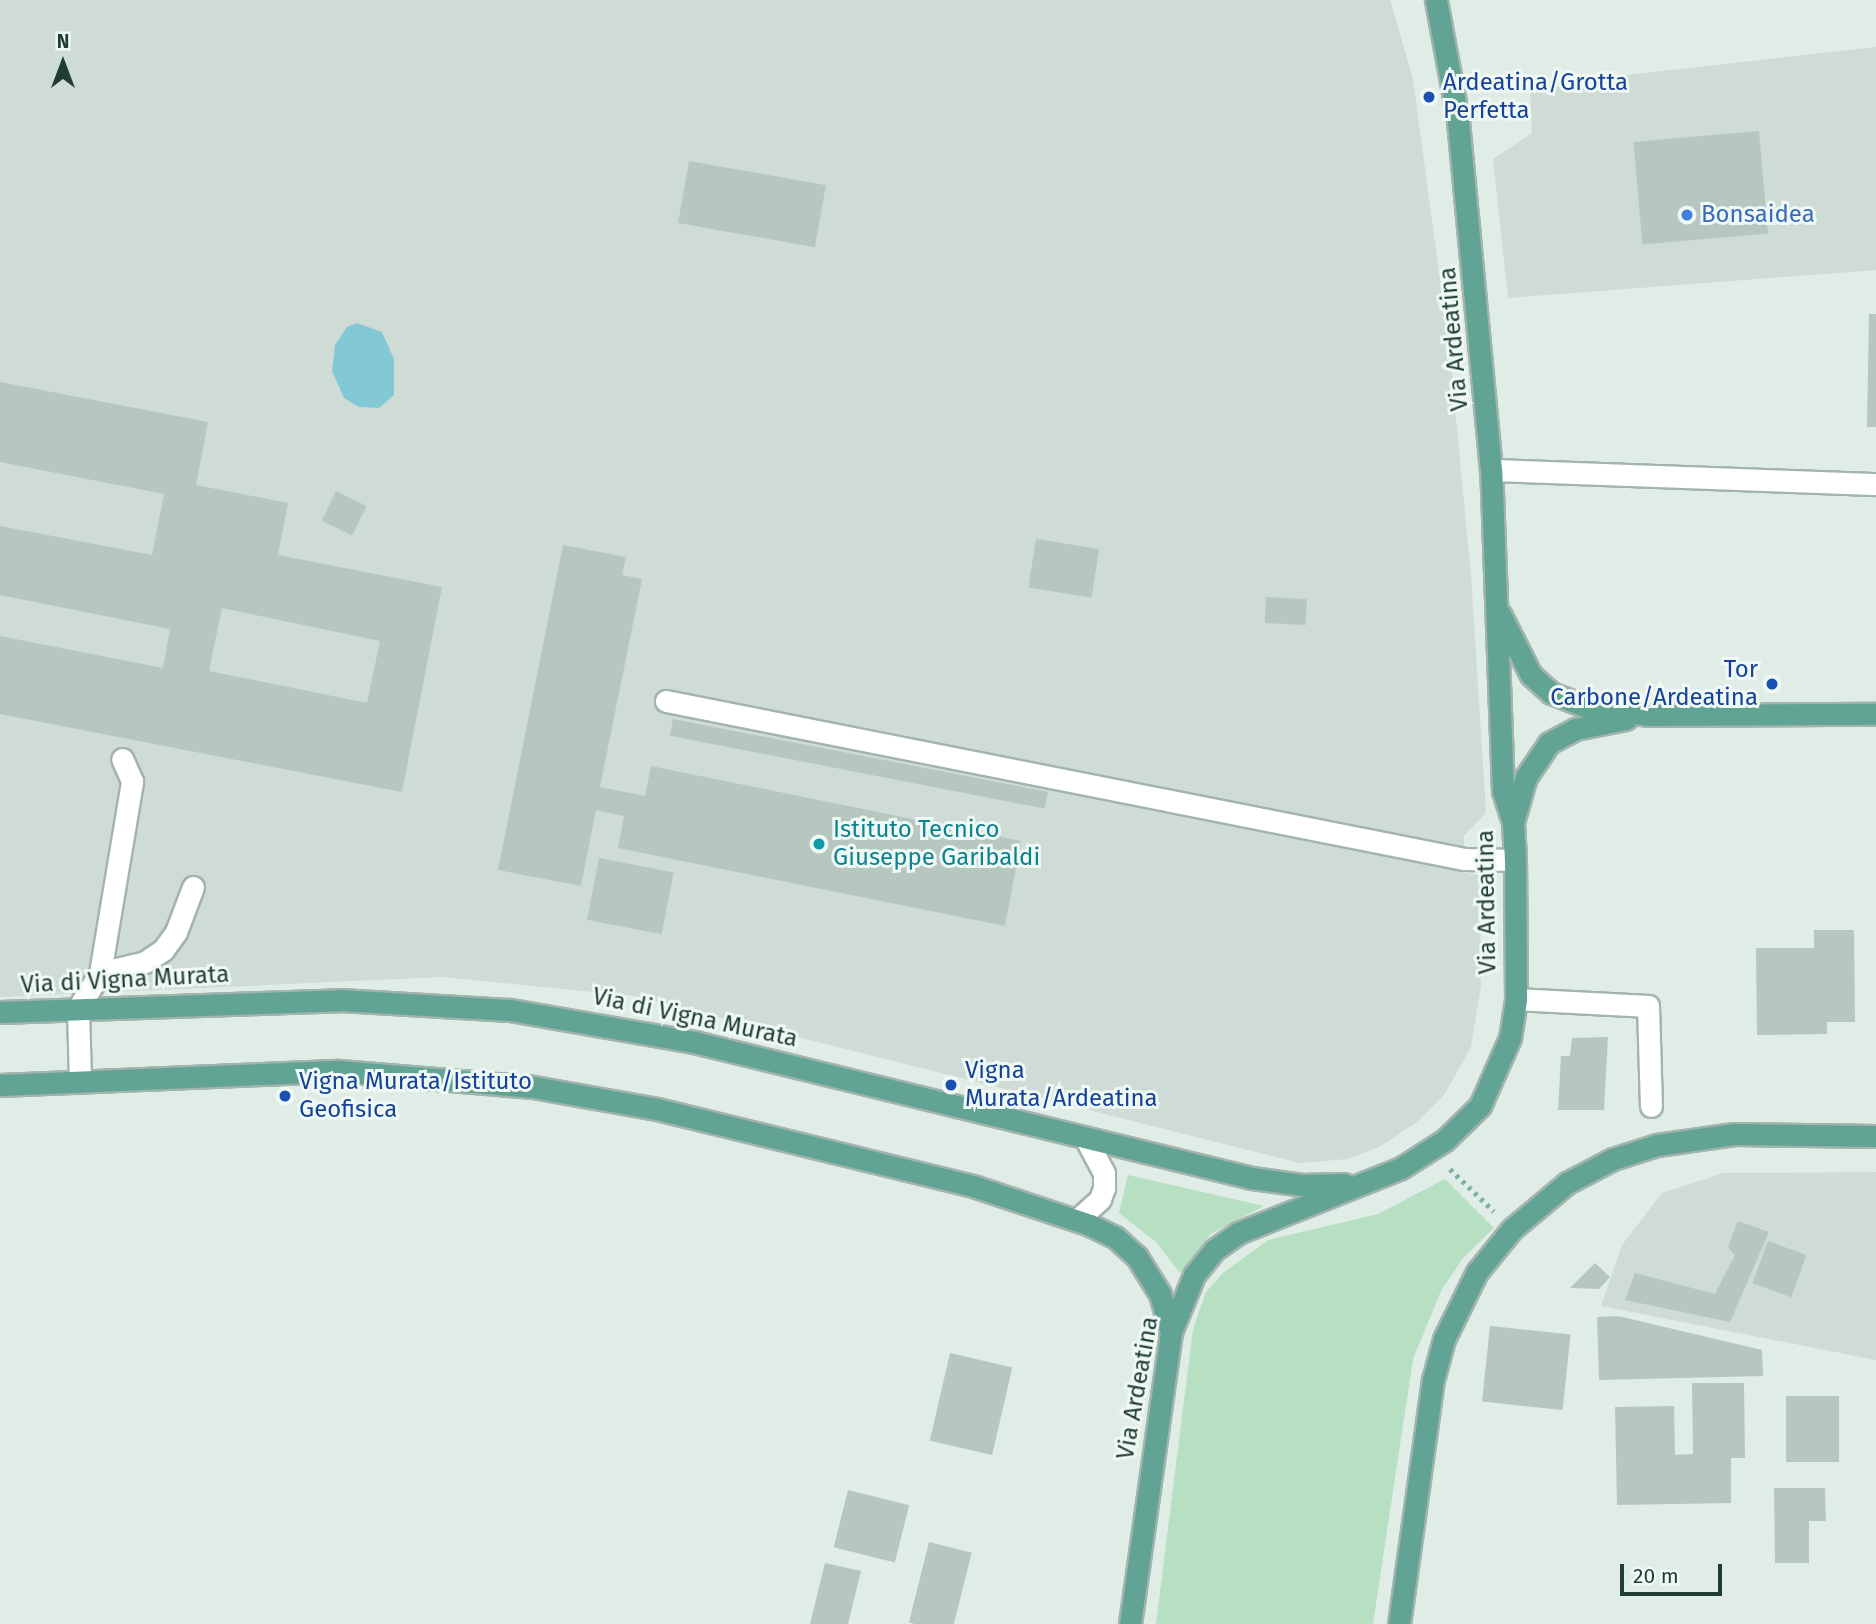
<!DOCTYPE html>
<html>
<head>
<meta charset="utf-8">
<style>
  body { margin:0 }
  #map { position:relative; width:1876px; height:1624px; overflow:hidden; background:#e0ece6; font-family:"Fira Sans",sans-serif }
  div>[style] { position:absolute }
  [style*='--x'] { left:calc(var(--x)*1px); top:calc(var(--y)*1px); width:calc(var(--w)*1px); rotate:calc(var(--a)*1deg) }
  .built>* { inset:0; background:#cedcd5 }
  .green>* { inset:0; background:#b7dfc2 }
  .water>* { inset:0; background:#83c8d5 }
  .building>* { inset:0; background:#b5c7bf; transform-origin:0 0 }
  .path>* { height:4.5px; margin-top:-2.25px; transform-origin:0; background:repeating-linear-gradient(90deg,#7eb2a2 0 3.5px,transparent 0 8.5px) }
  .roads { filter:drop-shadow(2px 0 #a2b4ad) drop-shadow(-2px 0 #a2b4ad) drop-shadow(0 2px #a2b4ad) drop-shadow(0 -2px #a2b4ad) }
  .minor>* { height:21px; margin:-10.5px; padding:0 10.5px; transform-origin:10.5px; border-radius:10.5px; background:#fff }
  .major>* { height:21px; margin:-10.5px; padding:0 10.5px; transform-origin:10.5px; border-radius:10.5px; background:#61a494 }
  .dots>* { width:19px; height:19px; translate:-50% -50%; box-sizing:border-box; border:4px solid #f0f8f4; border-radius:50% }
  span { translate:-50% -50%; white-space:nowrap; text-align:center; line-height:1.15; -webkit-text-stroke:6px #f0f8f4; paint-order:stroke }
  .transit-label { font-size:24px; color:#164399 }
  .left { translate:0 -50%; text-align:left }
  .right { translate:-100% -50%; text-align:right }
  .shop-label { font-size:24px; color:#366cbe }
  .street-label { font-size:24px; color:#1f3d35 }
  .culture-label { font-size:24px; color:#0d838f }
  .north { position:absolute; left:28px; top:28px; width:70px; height:70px; -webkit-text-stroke:5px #f0f8f4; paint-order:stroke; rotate:0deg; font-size:19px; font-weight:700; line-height:28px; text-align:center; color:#1f3d35 }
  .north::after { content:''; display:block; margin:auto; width:24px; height:32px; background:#1f3d35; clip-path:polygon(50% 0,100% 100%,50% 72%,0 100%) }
  .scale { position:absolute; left:1620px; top:1564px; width:102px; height:32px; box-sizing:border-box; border:4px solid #1f3d35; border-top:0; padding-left:9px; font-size:21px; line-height:24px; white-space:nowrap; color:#1f3d35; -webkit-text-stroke:5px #f0f8f4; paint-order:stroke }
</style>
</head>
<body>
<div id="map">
  <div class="built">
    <div style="clip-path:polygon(0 0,1390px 0,1413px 79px,1450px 354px,1471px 576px,1486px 813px,1464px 836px,1464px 873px,1480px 875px,1481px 985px,1471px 1047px,1444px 1095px,1418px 1121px,1379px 1147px,1348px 1159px,1300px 1163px,634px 996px,442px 977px,0 997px)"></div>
    <div style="clip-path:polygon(1876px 47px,1876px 270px,1508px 298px,1493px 159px,1532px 133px,1530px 86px)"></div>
    <div style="clip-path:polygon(1876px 1172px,1876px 1360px,1601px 1306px,1622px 1245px,1662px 1193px,1724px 1173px)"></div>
  </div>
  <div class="green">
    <div style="clip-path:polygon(1128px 1175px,1264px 1206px,1211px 1234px,1180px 1273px,1156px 1242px,1119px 1213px)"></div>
    <div style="clip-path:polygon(1445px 1179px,1494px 1228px,1463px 1258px,1441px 1291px,1413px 1359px,1373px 1624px,1156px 1624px,1193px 1329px,1206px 1292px,1223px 1273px,1268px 1240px,1378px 1214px)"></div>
  </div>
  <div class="water">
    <div style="clip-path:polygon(357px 323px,382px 332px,394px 359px,394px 395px,379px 408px,359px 407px,344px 398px,332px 371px,335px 345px,347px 327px)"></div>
  </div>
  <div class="building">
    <div style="left:1759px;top:131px;width:103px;height:126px;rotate:85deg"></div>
    <div style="left:689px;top:161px;width:139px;height:63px;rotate:10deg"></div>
    <div style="clip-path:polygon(1869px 314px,1876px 314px,1876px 427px,1867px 427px)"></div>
    <div style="clip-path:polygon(evenodd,0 382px,208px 422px,196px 485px,288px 503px,278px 555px,442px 587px,402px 792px,0 714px,0 636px,163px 668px,170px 629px,0 595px,0 526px,152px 555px,164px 494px,0 462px,0 382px,222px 608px,380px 641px,367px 703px,209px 671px,222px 608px)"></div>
    <div style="left:336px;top:491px;width:34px;height:33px;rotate:26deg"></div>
    <div style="left:1036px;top:539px;width:64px;height:49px;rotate:9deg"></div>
    <div style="clip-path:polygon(563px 545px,626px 557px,622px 575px,642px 579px,600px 787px,645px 796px,651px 766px,1021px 841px,1005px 926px,618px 848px,624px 816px,596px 810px,581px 886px,498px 870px)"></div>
    <div style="left:1266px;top:597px;width:41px;height:26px;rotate:3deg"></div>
    <div style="left:673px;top:719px;width:382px;height:17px;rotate:11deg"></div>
    <div style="left:599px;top:858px;width:76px;height:63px;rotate:11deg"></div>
    <div style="clip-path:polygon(1814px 930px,1854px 930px,1855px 1022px,1827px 1022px,1827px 1034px,1757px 1035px,1756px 948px,1814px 948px)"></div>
    <div style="clip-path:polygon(1608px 1037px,1604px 1110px,1558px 1110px,1561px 1056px,1570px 1056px,1572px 1038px)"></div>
    <div style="clip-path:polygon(1738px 1221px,1769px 1232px,1730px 1322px,1625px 1300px,1635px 1273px,1715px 1294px,1735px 1255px,1728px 1247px)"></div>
    <div style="left:1768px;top:1241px;width:41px;height:45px;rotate:20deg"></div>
    <div style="clip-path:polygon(1595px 1263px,1610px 1277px,1599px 1289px,1570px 1288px)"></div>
    <div style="clip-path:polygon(1618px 1316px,1762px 1350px,1763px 1376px,1599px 1380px,1597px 1317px)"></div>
    <div style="left:1490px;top:1326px;width:81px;height:76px;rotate:6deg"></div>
    <div style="left:950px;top:1353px;width:64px;height:90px;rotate:13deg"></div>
    <div style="clip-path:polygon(1692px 1383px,1744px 1383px,1745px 1458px,1731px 1458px,1731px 1503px,1617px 1505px,1615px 1407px,1674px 1406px,1675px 1455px,1693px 1454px)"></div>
    <div style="left:1786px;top:1396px;width:53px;height:66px"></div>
    <div style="clip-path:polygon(1774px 1488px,1825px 1488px,1826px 1521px,1809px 1521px,1809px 1563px,1775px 1563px)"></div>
    <div style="left:848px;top:1490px;width:63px;height:59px;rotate:14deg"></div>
    <div style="left:929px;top:1542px;width:44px;height:83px;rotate:14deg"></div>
    <div style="clip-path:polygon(825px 1563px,861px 1571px,848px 1624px,810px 1624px)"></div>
  </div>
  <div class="path">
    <div style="--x:1450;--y:1169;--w:61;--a:43.7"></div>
  </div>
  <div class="roads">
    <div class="minor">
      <div style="--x:1491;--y:470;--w:385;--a:2.1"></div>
      <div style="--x:666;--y:701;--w:813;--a:11.2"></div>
      <div style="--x:1464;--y:859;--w:51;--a:1.1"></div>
      <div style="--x:100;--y:973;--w:46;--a:-13.7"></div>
      <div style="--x:145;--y:962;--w:22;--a:-34"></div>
      <div style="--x:163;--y:950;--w:22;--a:-54"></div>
      <div style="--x:176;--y:932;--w:48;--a:-69.3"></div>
      <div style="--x:1516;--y:999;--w:132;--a:3"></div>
      <div style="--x:1648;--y:1006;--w:100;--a:88.3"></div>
      <div style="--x:80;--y:1081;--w:73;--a:-91.6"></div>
      <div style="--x:78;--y:1008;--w:41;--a:-57.8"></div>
      <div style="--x:100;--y:973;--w:195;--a:-80.5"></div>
      <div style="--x:132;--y:781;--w:24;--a:-114"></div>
      <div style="--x:1077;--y:1220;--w:31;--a:-42"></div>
      <div style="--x:1100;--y:1199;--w:12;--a:-70"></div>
      <div style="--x:1104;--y:1188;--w:15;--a:-90"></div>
      <div style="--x:1104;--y:1173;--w:38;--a:-118"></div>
    </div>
    <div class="major">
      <div style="--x:1500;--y:614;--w:68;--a:63.1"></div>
      <div style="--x:1531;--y:675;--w:27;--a:42"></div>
      <div style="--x:1551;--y:693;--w:36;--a:21"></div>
      <div style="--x:1585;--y:706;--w:65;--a:8"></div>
      <div style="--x:1649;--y:715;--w:227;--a:-0.3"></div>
      <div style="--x:1513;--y:822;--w:47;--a:-73.9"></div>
      <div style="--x:1526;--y:777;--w:41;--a:-55.9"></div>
      <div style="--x:1549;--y:743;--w:30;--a:-28"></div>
      <div style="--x:1575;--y:729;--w:52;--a:-11.1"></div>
      <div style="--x:0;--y:1012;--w:340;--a:-2"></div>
      <div style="--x:340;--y:1000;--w:170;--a:3.4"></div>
      <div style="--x:510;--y:1010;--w:187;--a:9.9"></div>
      <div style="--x:694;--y:1042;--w:574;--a:13.7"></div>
      <div style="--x:1252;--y:1178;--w:50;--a:8"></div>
      <div style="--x:1302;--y:1185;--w:42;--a:-1.4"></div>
      <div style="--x:0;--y:1085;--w:339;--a:-2.4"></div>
      <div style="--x:339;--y:1071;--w:195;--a:4.7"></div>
      <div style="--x:533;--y:1087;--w:126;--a:10.1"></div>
      <div style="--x:657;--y:1109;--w:328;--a:13.7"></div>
      <div style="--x:976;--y:1187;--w:120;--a:18.4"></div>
      <div style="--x:1090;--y:1225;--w:28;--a:26"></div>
      <div style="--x:1115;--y:1237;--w:30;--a:42"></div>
      <div style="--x:1137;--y:1257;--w:44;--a:58.1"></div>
      <div style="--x:1160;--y:1294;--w:40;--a:74"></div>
      <div style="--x:1130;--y:1624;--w:295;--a:-82"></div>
      <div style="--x:1171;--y:1332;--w:61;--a:-68"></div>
      <div style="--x:1194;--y:1275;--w:32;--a:-51"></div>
      <div style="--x:1214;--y:1250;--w:29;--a:-35"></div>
      <div style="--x:1238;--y:1233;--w:175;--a:-21.7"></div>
      <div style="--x:1401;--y:1168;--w:52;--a:-32.5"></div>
      <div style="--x:1445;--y:1140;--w:49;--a:-44.2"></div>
      <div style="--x:1480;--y:1106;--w:74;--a:-66.2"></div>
      <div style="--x:1510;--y:1038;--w:39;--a:-81"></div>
      <div style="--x:1516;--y:999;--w:139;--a:-90.4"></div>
      <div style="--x:1515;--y:860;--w:38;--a:-93"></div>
      <div style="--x:1513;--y:822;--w:33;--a:-108"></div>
      <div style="--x:1503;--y:791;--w:321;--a:-92.1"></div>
      <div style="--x:1491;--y:470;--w:353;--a:-95.4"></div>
      <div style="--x:1458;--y:119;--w:121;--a:-100.5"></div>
      <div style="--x:1399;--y:1624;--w:246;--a:-82.1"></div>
      <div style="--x:1433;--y:1380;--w:42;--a:-75"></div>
      <div style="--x:1444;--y:1339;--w:75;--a:-63.8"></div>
      <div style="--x:1477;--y:1272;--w:55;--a:-50.9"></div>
      <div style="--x:1512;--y:1229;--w:72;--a:-39.9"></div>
      <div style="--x:1567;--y:1183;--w:52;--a:-27.6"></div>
      <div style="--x:1613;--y:1159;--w:46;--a:-17.7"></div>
      <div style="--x:1657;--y:1145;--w:78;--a:-8.1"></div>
      <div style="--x:1734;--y:1134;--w:142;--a:0.8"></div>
    </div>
  </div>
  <div class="dots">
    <div style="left:1429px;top:97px;background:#1a4fb4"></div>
    <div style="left:1687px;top:215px;background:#3f7fe0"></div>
    <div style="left:1772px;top:684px;background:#1a4fb4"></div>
    <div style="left:819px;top:844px;background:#0f9aa8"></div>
    <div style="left:951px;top:1085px;background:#1a4fb4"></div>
    <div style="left:285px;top:1096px;background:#1a4fb4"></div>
  </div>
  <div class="transit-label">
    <span class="left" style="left:1443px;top:97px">Ardeatina/Grotta<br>Perfetta</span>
    <span class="right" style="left:1758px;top:684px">Tor<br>Carbone/Ardeatina</span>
    <span class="left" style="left:965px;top:1085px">Vigna<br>Murata/Ardeatina</span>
    <span class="left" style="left:299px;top:1096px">Vigna Murata/Istituto<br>Geofisica</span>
  </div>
  <div class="shop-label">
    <span class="left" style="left:1701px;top:215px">Bonsaidea</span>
  </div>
  <div class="street-label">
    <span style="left:1454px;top:339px;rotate:-95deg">Via Ardeatina</span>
    <span style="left:1487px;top:902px;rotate:-91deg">Via Ardeatina</span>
    <span style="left:125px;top:980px;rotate:-3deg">Via di Vigna Murata</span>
    <span style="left:695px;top:1018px;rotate:12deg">Via di Vigna Murata</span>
    <span style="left:1138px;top:1388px;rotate:-80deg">Via Ardeatina</span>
  </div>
  <div class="culture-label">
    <span class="left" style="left:833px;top:844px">Istituto Tecnico<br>Giuseppe Garibaldi</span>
  </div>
  <div class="north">N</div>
  <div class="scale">20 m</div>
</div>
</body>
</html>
